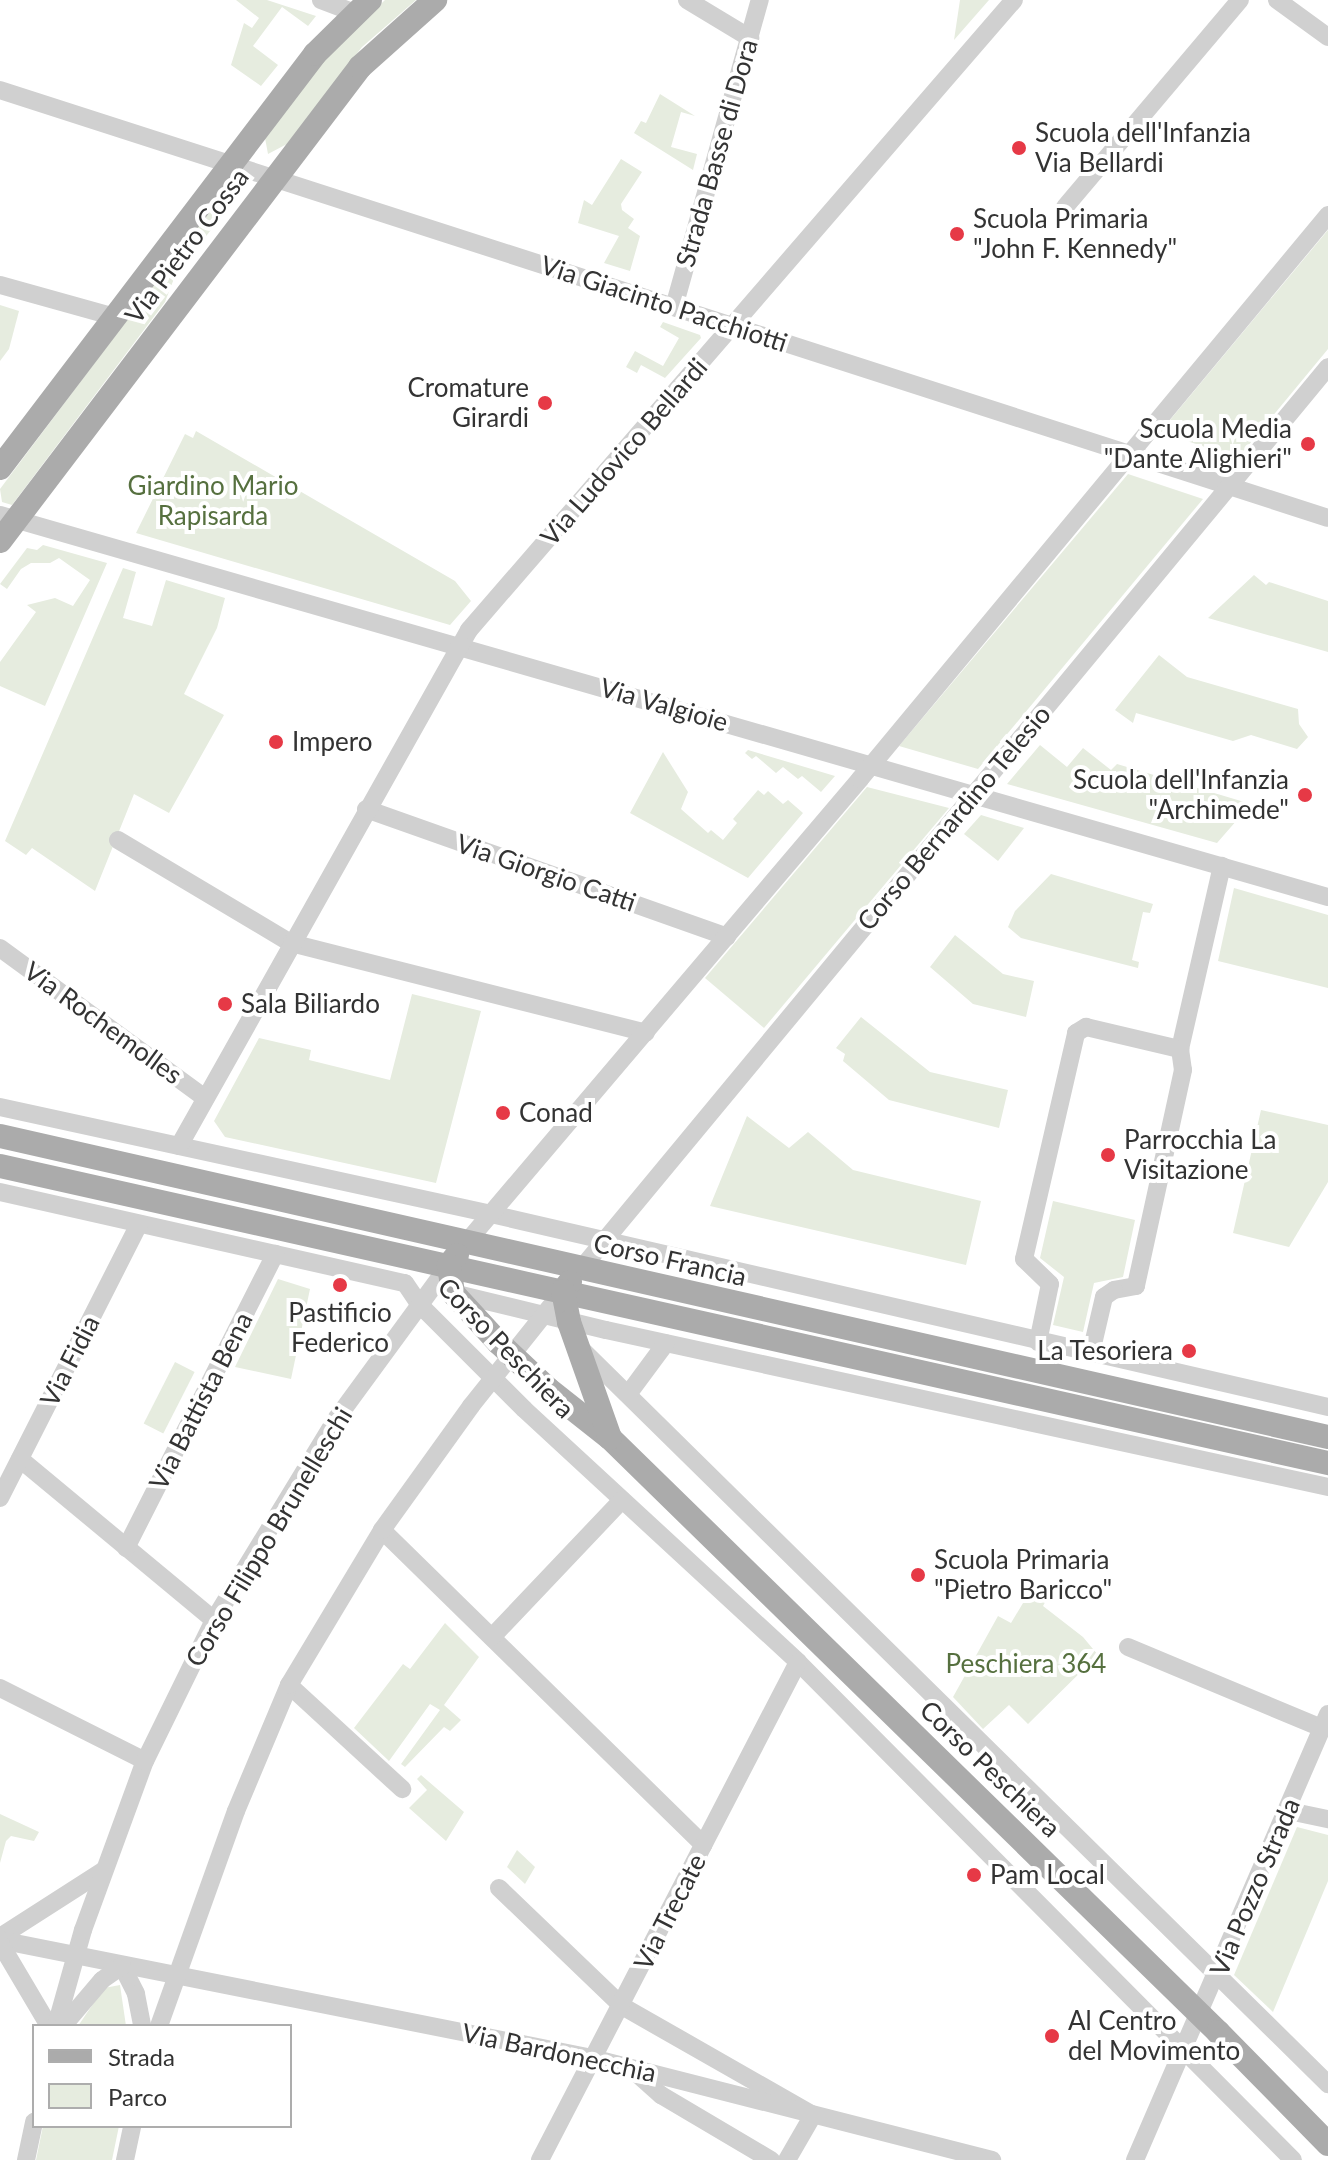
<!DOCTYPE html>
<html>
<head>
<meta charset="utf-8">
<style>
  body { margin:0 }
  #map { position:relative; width:1328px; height:2160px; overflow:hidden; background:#fff; font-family:Lato,sans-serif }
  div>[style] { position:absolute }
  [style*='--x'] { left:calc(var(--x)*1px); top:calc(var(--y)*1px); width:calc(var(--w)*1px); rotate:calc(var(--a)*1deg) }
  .green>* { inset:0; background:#e6ecdf; transform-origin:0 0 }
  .minor>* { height:18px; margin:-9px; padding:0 9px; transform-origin:9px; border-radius:9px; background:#d0d0d0 }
  .major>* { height:24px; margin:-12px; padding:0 12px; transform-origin:12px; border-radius:12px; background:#ababab }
  .dots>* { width:22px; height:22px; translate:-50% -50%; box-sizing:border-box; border:4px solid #fff; border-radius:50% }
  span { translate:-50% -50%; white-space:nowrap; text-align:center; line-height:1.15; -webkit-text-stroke:8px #fff; paint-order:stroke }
  .poi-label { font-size:26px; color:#333 }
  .left { translate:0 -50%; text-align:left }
  .right { translate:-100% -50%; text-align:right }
  .street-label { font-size:26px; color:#333 }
  .park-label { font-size:26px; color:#56703f }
  .legend { position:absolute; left:32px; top:2024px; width:260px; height:104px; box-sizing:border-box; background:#fff; border:2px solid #adadad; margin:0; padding:10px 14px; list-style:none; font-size:24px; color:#333 }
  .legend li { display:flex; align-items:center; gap:16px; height:40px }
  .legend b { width:40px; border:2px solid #adadad }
</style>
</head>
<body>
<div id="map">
  <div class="green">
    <div style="clip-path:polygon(236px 0,267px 0,316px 16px,308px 26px,282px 7px,253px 46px,278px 65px,261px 86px,231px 65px,244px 23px,252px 28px,259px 18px)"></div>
    <div style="clip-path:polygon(385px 0,416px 0,362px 47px,287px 144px,268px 154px,265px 138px,325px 59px)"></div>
    <div style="clip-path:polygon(960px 0,989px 0,954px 40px)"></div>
    <div style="clip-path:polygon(660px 94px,695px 116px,681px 112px,671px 147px,697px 154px,693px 170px,634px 133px,641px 121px,646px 123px)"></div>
    <div style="clip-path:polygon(621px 159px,642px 172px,621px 204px,622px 210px,634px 219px,628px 228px,640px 236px,630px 271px,604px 263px,619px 236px,578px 223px,584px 200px,592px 205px)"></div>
    <div style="clip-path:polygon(232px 188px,235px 199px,175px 276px,165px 302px,12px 505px,2px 502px,0 489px,225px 189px)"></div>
    <div style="clip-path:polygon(1328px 230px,1328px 349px,1238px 458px,1160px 432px)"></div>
    <div style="clip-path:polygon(0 305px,19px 311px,9px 349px,0 361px)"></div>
    <div style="clip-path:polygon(663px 322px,700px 335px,701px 338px,665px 378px,641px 365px,637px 373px,626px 367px,635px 351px,663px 366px,679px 338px,660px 327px)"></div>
    <div style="clip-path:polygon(196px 431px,455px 581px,471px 601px,450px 625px,136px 533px,185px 434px,193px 438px)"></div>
    <div style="clip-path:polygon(1128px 474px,1203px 499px,978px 769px,899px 746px)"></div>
    <div style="clip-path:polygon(43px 545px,107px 563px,45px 706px,0 686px,0 662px,36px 612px,27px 605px,55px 598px,73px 606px,90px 580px,59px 558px,50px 563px,31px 563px,21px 569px,7px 589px,0 584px,27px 548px,37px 550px)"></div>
    <div style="clip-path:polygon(123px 568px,136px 572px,123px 618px,152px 626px,166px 580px,225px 598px,217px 628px,184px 694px,224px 715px,169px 813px,134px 794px,95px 891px,32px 848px,26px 855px,5px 841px)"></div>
    <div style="clip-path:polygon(1254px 575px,1266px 585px,1269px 582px,1328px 601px,1328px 652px,1208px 618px)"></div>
    <div style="clip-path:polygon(1159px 655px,1187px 677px,1298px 709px,1299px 724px,1308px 737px,1297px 749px,1251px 735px,1233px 741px,1136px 713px,1133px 723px,1115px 710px)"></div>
    <div style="clip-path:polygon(1040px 745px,1067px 767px,1083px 748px,1111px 770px,1117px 764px,1251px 804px,1217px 843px,1007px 784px)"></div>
    <div style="clip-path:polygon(748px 750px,835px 776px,821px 792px,802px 776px,798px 779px,783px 767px,776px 773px,756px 756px,752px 759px,745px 753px)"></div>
    <div style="clip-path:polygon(663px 752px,688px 792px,681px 809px,708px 833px,711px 830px,723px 840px,737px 823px,733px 819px,758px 790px,764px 795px,768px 791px,783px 804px,788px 800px,803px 813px,748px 878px,630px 813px)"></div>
    <div style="clip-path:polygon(867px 787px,949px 808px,764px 1028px,705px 978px)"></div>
    <div style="clip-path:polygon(981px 815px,1024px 828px,998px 861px,964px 834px)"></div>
    <div style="clip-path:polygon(1051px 874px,1153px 904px,1150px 913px,1143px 912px,1132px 960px,1139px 962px,1138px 968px,1021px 938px,1008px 927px,1015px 911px)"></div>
    <div style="clip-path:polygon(1234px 888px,1328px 915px,1328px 988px,1218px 961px)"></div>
    <div style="clip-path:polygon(955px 935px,1003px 974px,1034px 981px,1026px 1017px,973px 1004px,930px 967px)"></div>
    <div style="clip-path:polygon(412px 994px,481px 1011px,436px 1183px,225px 1137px,214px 1121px,259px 1038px,311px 1050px,309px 1060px,390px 1080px)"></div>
    <div style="clip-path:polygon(861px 1017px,930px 1072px,1008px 1090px,999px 1128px,889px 1100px,843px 1061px,845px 1054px,836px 1048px)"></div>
    <div style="clip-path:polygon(1261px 1110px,1328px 1125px,1328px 1182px,1289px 1247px,1233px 1233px)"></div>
    <div style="clip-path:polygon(747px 1116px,789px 1148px,808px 1132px,853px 1170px,981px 1201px,966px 1265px,710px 1206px)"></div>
    <div style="clip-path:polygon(1053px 1201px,1135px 1220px,1123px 1277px,1094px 1283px,1083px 1332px,1053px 1325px,1064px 1277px,1040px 1258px)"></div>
    <div style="clip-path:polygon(278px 1279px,310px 1289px,291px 1379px,235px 1367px)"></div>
    <div style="left:175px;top:1362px;width:22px;height:69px;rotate:27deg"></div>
    <div style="clip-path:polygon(1032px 1588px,1048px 1597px,1043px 1606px,1083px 1637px,1098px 1655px,1028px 1724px,1009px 1705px,983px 1729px,953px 1697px,998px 1616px,1011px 1623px)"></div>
    <div style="clip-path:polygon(445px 1623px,479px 1657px,444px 1705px,461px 1720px,450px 1731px,444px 1727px,405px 1767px,401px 1764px,440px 1710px,430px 1704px,389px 1761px,354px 1728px,403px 1664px,410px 1669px)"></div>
    <div style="clip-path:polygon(421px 1775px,464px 1812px,446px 1841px,409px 1808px,427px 1790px,417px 1779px)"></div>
    <div style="clip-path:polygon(0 1814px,39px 1832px,34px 1841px,11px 1836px,6px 1841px,0 1863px)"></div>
    <div style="clip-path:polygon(1297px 1827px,1328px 1835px,1328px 1881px,1273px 2012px,1234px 1975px)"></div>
    <div style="clip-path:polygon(517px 1850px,535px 1867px,525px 1884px,507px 1867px)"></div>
    <div style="clip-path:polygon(120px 1985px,126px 2026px,78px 2026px,104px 1988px)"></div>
    <div style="clip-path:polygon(43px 2126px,119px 2126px,112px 2160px,36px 2160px)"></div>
  </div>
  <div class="minor">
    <div style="--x:321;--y:0;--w:36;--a:21"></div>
    <div style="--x:687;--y:0;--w:74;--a:31.1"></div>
    <div style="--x:1277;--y:0;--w:63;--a:36"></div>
    <div style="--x:0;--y:90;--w:1395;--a:17.86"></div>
    <div style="--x:1065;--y:207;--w:271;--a:-49.8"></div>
    <div style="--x:0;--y:285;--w:119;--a:15.5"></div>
    <div style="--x:674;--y:307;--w:319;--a:-74.4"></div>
    <div style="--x:0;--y:515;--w:1382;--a:16.05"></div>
    <div style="--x:366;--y:809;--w:383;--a:19.5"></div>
    <div style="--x:118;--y:840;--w:201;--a:30.8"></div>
    <div style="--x:291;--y:943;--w:366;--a:14.2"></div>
    <div style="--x:0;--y:948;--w:254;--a:36.2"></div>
    <div style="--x:1180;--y:1049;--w:188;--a:-77.1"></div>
    <div style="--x:0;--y:1107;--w:503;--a:12.29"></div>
    <div style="--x:491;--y:1214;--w:859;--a:12.98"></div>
    <div style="--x:179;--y:1146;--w:592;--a:-60.66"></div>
    <div style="--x:469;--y:630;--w:833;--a:-49.14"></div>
    <div style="--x:0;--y:1192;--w:415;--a:12.7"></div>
    <div style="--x:405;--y:1283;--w:27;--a:56"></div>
    <div style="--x:420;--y:1305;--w:147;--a:45"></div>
    <div style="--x:524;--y:1409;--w:373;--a:42.7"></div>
    <div style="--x:798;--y:1662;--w:702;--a:45.17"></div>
    <div style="--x:466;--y:1243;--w:609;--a:-49.66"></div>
    <div style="--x:860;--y:779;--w:733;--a:-50.31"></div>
    <div style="--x:581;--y:1269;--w:1171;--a:-50.37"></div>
    <div style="--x:453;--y:1293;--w:157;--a:13.6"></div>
    <div style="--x:606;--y:1330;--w:739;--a:12.27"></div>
    <div style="--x:1038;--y:1342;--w:59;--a:-78.3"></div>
    <div style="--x:1050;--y:1284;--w:36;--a:-136"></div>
    <div style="--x:1024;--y:1259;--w:232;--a:-77"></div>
    <div style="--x:1076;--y:1033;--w:12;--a:-31"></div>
    <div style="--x:1086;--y:1027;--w:97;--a:13.2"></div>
    <div style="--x:1180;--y:1049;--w:21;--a:82"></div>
    <div style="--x:1183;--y:1070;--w:221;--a:102.3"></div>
    <div style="--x:1136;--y:1286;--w:22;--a:170"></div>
    <div style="--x:1114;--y:1290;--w:12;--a:145"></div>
    <div style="--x:1104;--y:1297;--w:57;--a:103.1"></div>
    <div style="--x:577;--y:1345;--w:1054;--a:44.54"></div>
    <div style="--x:629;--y:1393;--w:62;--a:-53.5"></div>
    <div style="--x:20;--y:1459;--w:252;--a:39.7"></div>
    <div style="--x:0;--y:1498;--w:307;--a:-63.1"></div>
    <div style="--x:382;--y:1530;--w:450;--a:44.4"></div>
    <div style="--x:126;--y:1548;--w:330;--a:-63.1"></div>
    <div style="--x:492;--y:1637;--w:189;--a:-46.5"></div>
    <div style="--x:1128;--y:1647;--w:210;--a:22.7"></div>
    <div style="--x:289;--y:1685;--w:154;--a:42.6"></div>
    <div style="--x:0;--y:1688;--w:162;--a:26.7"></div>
    <div style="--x:1289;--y:1811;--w:40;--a:12"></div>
    <div style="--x:499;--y:1888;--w:170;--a:43.8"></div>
    <div style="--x:622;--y:2006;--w:220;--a:29.7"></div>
    <div style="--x:813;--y:2115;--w:52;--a:120"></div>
    <div style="--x:0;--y:1937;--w:122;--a:-32.7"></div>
    <div style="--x:0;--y:1940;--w:604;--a:11.27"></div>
    <div style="--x:592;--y:2058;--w:413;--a:14.3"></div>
    <div style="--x:0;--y:1943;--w:96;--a:59.4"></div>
    <div style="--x:122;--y:1966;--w:31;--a:63"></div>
    <div style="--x:136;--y:1994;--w:33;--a:79"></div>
    <div style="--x:56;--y:2026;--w:100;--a:-74.3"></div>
    <div style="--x:83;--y:1930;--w:180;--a:-69.9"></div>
    <div style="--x:145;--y:1761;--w:157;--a:-63.9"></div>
    <div style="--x:214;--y:1620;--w:237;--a:-58.7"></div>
    <div style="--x:337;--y:1418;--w:190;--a:-53.8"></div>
    <div style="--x:63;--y:2026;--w:60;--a:-49.7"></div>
    <div style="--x:102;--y:1980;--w:24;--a:-35"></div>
    <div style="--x:159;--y:2026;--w:228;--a:-70.3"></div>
    <div style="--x:236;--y:1811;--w:137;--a:-67.2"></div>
    <div style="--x:289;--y:1685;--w:181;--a:-59"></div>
    <div style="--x:382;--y:1530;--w:153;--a:-54.3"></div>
    <div style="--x:471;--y:1406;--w:127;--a:-51.4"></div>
    <div style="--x:633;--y:2070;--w:38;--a:42"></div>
    <div style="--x:661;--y:2095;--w:128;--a:30.6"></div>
    <div style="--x:26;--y:2160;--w:39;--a:-78"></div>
    <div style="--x:125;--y:2160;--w:35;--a:-78"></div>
    <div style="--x:540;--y:2160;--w:561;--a:-62.61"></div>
    <div style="--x:1135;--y:2160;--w:486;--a:-66.6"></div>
  </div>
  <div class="major">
    <div style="--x:0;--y:468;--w:520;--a:-52.73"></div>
    <div style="--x:315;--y:54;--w:77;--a:-44.5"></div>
    <div style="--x:0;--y:541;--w:595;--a:-52.78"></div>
    <div style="--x:360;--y:67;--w:101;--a:-41.8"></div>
    <div style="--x:0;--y:1136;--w:1362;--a:12.77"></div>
    <div style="--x:0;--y:1166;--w:1361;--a:12.61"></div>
    <div style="--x:457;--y:1255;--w:13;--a:129"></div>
    <div style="--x:449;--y:1265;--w:28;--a:82"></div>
    <div style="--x:453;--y:1293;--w:68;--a:47.4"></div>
    <div style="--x:499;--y:1343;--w:67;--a:43.2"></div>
    <div style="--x:548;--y:1389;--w:79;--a:38.3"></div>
    <div style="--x:610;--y:1438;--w:850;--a:44.33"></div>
    <div style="--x:1218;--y:2032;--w:157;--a:45.5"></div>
    <div style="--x:570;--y:1282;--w:11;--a:128"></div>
    <div style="--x:563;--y:1291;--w:32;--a:79"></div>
    <div style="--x:569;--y:1322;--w:123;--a:70.5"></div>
  </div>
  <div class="dots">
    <div style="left:1019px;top:148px;background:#e63946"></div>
    <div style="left:957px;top:234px;background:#e63946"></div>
    <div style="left:545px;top:403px;background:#e63946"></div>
    <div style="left:1308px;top:444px;background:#e63946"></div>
    <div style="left:276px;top:742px;background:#e63946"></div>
    <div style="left:1305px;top:795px;background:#e63946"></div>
    <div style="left:225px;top:1004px;background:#e63946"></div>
    <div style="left:503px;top:1113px;background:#e63946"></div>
    <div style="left:1108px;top:1155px;background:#e63946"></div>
    <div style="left:340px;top:1285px;background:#e63946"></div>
    <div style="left:1189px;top:1351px;background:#e63946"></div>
    <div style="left:918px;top:1575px;background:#e63946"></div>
    <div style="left:974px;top:1875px;background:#e63946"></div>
    <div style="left:1052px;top:2036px;background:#e63946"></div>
  </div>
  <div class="poi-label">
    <span class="left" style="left:1035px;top:148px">Scuola dell'Infanzia<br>Via Bellardi</span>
    <span class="left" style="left:973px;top:234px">Scuola Primaria<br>"John F. Kennedy"</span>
    <span class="right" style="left:529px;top:403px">Cromature<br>Girardi</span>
    <span class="right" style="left:1292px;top:444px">Scuola Media<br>"Dante Alighieri"</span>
    <span class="left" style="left:292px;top:742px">Impero</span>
    <span class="right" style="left:1289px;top:795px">Scuola dell'Infanzia<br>"Archimede"</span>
    <span class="left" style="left:241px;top:1004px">Sala Biliardo</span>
    <span class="left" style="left:519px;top:1113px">Conad</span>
    <span class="left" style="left:1124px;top:1155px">Parrocchia La<br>Visitazione</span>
    <span style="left:340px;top:1328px">Pastificio<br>Federico</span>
    <span class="right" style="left:1173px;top:1351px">La Tesoriera</span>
    <span class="left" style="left:934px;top:1575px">Scuola Primaria<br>"Pietro Baricco"</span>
    <span class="left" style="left:990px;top:1875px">Pam Local</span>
    <span class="left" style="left:1068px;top:2036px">Al Centro<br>del Movimento</span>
  </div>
  <div class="street-label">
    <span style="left:717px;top:153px;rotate:-74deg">Strada Basse di Dora</span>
    <span style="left:187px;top:246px;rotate:-53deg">Via Pietro Cossa</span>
    <span style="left:664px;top:304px;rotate:18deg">Via Giacinto Pacchiotti</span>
    <span style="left:624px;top:452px;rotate:-49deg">Via Ludovico Bellardi</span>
    <span style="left:664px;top:705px;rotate:16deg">Via Valgioie</span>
    <span style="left:954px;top:818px;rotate:-50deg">Corso Bernardino Telesio</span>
    <span style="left:546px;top:873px;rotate:19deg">Via Giorgio Catti</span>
    <span style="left:103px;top:1023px;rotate:36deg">Via Rochemolles</span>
    <span style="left:670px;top:1260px;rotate:13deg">Corso Francia</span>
    <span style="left:506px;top:1348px;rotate:46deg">Corso Peschiera</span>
    <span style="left:70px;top:1361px;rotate:-63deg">Via Fidia</span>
    <span style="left:201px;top:1401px;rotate:-63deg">Via Battista Bena</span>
    <span style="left:269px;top:1537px;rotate:-59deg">Corso Filippo Brunelleschi</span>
    <span style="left:990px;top:1769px;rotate:44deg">Corso Peschiera</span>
    <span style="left:1255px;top:1887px;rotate:-67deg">Via Pozzo Strada</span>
    <span style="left:670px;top:1912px;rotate:-63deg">Via Trecate</span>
    <span style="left:559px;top:2053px;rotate:12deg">Via Bardonecchia</span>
  </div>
  <div class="park-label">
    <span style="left:213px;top:501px">Giardino Mario<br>Rapisarda</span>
    <span style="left:1026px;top:1664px">Peschiera 364</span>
  </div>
  <ul class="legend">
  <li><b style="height:10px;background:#ababab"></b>Strada</li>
  <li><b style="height:22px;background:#e6ecdf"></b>Parco</li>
  </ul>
</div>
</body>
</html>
